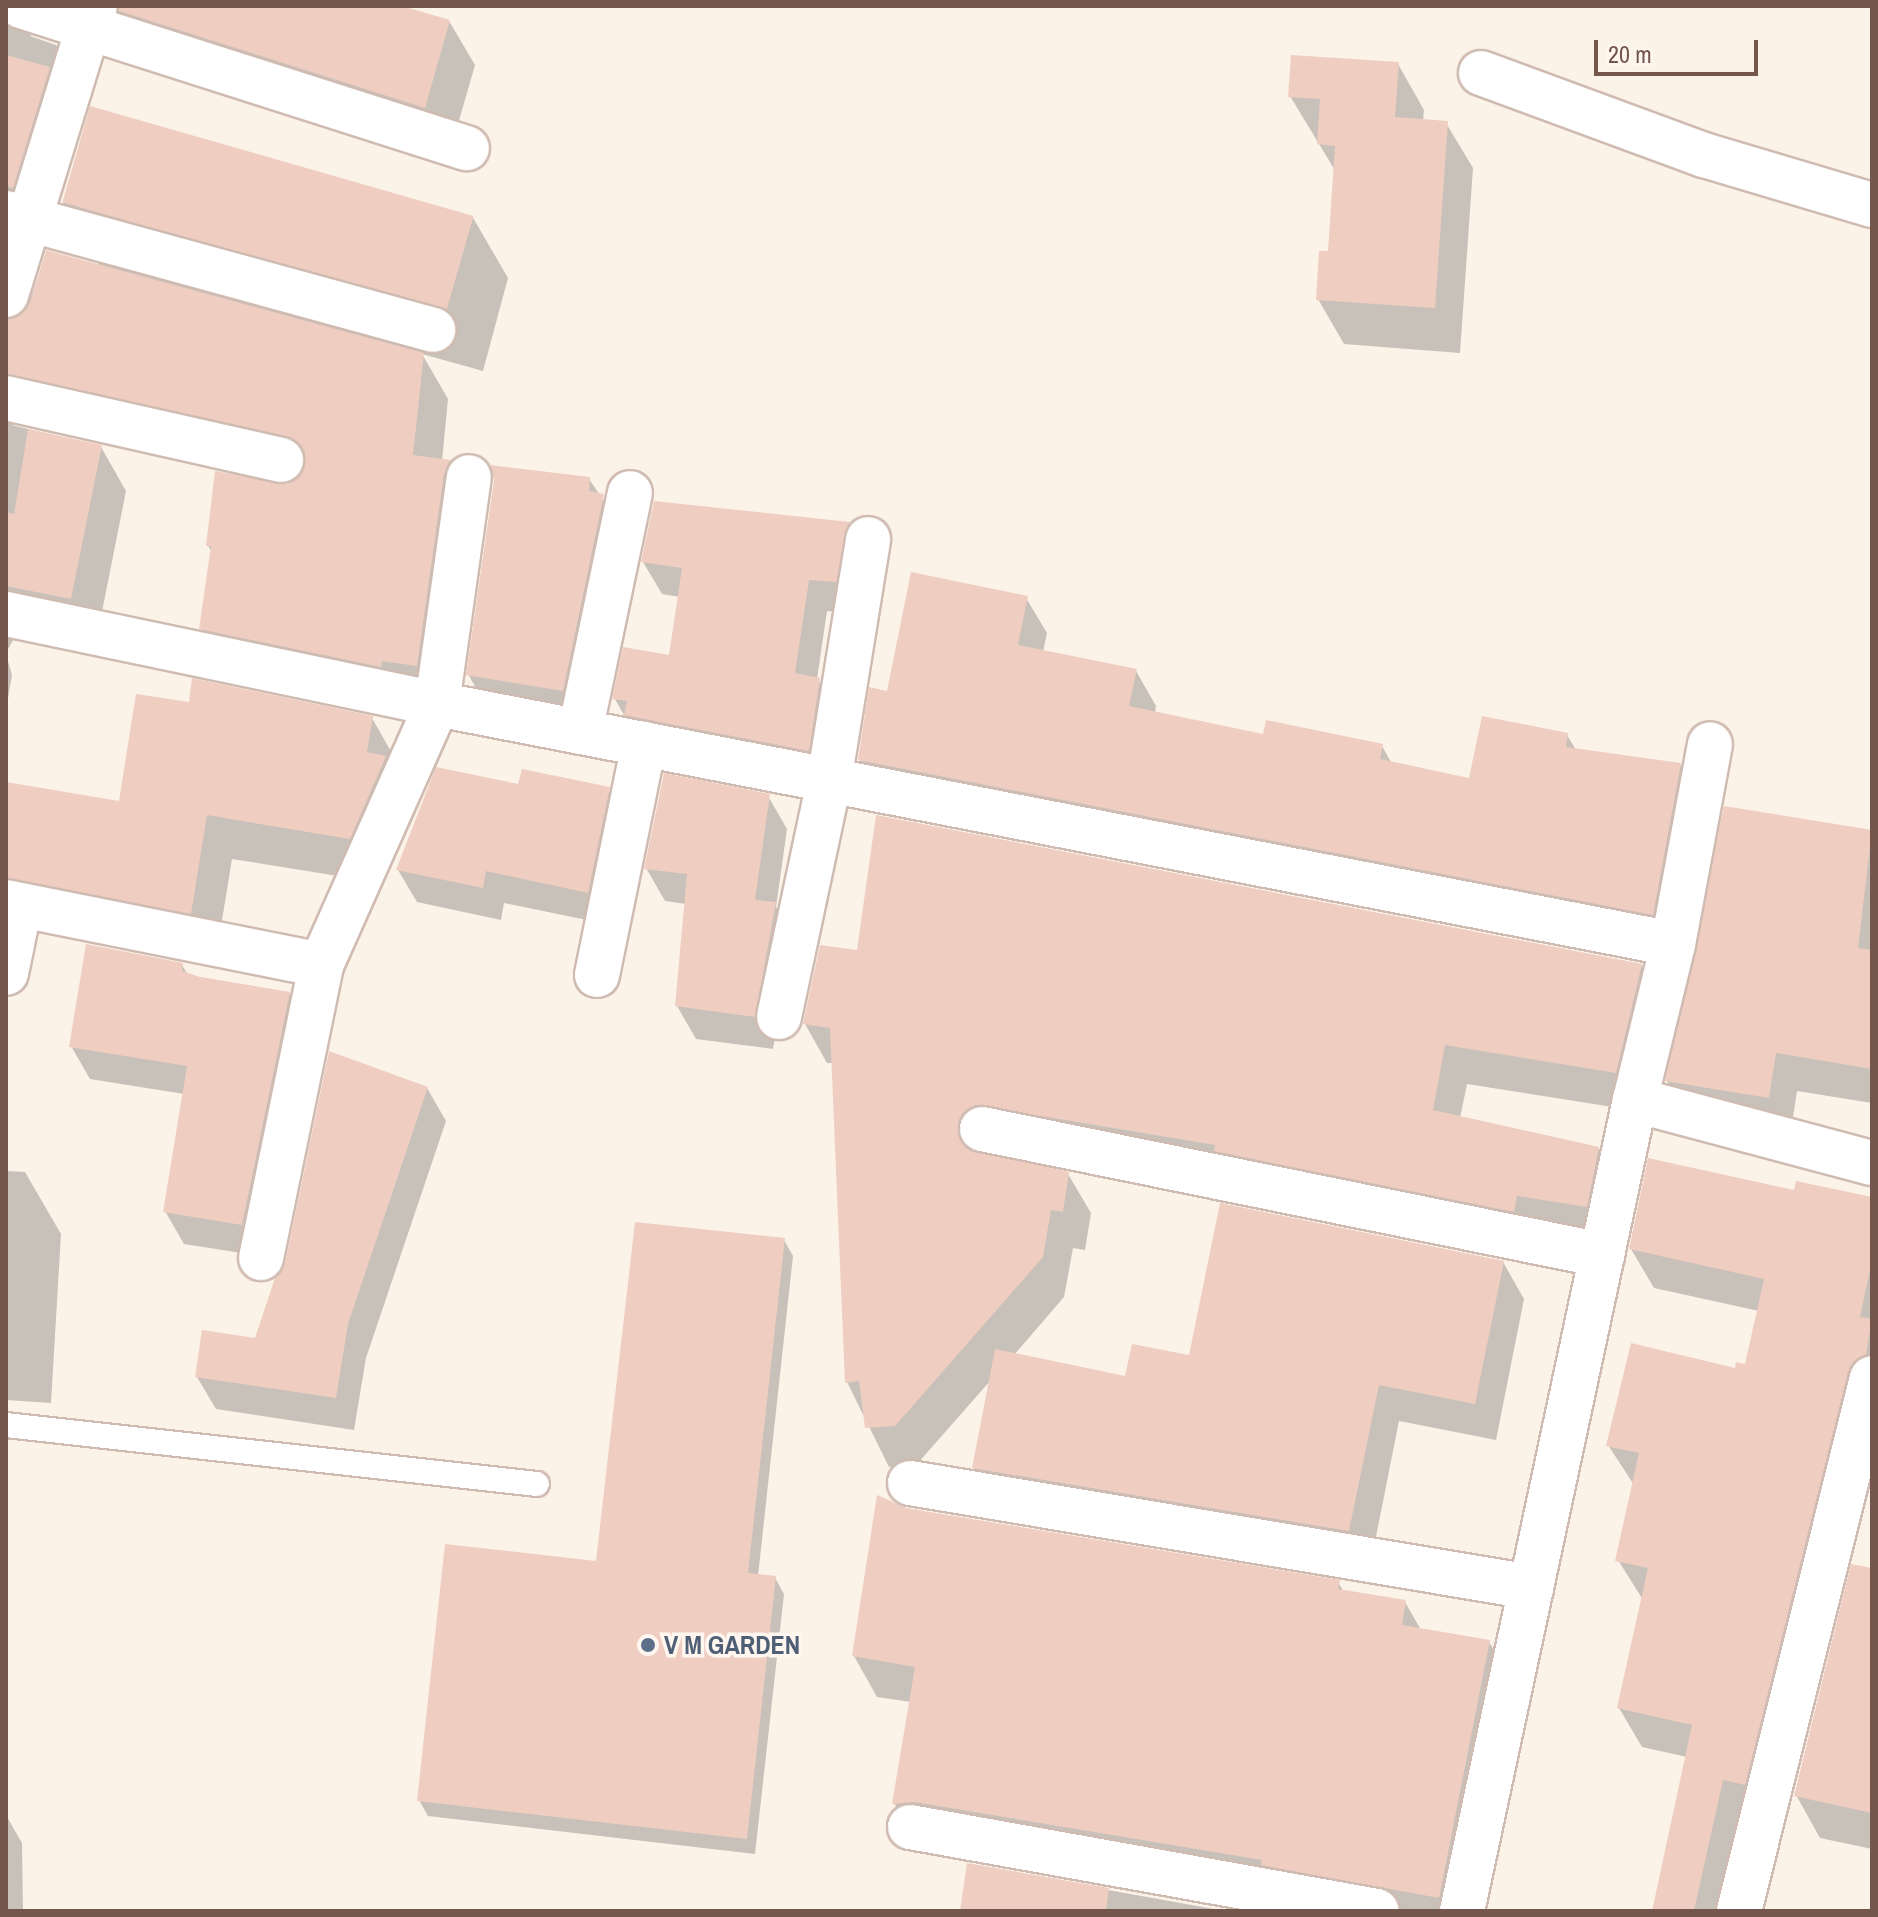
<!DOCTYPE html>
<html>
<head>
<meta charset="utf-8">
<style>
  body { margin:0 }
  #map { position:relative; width:1878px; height:1917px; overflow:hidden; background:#fbf2e8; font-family:"Archivo Narrow",sans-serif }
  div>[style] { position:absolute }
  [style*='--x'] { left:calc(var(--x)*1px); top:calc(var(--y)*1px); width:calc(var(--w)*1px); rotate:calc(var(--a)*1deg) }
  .shadow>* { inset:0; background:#0003 }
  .building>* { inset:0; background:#efcec1; transform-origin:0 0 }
  .roads { filter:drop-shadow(2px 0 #cfbbb1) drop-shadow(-2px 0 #cfbbb1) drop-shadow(0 2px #cfbbb1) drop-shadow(0 -2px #cfbbb1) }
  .lane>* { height:24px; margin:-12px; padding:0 12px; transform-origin:12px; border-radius:12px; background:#fff }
  .street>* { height:44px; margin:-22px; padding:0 22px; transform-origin:22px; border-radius:22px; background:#fff }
  .dots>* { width:22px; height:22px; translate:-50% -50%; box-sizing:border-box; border:4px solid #fef6ef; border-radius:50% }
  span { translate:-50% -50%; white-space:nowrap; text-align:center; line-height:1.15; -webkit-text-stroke:7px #fef6ef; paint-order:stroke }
  .service-label { font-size:26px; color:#4e5e75; font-weight:700 }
  .left { translate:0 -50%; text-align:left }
  .frame { position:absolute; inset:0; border:8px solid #74564d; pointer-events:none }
  .scale { position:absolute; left:1594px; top:40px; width:164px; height:36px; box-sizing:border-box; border:4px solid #74564d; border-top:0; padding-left:10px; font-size:24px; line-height:28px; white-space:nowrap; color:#74564d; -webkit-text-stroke:6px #fef6ef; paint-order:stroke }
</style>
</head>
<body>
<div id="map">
  <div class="shadow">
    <div style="clip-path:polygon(6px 6px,395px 6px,449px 21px,475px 65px,450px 152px,42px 25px,30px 36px,56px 45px,81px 90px,10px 322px,25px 314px,47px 252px,100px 267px,63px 202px,472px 216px,508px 278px,483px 371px,422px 354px,448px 399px,442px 461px,450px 462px,475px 506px,442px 710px,227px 673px,201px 628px,212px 554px,208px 545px,296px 478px,38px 417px,12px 425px,101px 447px,126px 491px,96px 642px,20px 627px,6px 653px)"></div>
    <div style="clip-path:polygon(1398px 64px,1424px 110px,1423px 121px,1446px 123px,1473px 168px,1460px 353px,1344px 344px,1318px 299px,1330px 253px,1336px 172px,1290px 96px)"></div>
    <div style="clip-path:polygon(589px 479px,622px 528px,581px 723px,487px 707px,468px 674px)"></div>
    <div style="clip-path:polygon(849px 524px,868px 556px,854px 614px,827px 611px,817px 679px,838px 712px,827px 782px,633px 731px,615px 699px,671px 658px,680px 597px,662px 594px,643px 562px)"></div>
    <div style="clip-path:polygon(1026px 598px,1047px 633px,1043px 652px,1136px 671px,1156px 706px,1155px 713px,1265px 736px,1382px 746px,1392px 764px,1471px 780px,1567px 735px,1576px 750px,1680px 765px,1700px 800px,1672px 949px,880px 795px,860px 760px,888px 693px)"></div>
    <div style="clip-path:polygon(6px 654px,12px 675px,6px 710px)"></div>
    <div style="clip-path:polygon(190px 705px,372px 718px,397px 762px,375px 882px,232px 859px,216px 957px,23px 922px,6px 941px,6px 785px,121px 804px)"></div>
    <div style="clip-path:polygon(520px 787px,608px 789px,627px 822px,606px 924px,504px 903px,501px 920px,417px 902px,398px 870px)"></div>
    <div style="clip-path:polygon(768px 796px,787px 829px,776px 907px,793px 937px,773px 1049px,696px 1039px,677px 1006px,686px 904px,665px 901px,646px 868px)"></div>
    <div style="clip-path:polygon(1726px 808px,1872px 832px,1872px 1103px,1797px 1091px,1790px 1136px,1689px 1119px,1667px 1081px)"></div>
    <div style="clip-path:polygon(859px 952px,1641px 965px,1664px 1004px,1638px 1111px,1467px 1084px,1460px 1118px,1598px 1149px,1621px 1188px,1609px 1245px,996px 1144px,987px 1155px,1068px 1174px,1091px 1213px,1085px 1250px,1073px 1248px,1064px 1297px,1014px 1355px,1127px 1378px,1503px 1262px,1524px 1299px,1496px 1440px,1399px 1421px,1370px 1567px,995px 1505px,974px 1468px,991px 1380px,917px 1464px,889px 1467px,847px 1382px,834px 1063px,827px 1063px,805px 1024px)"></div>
    <div style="clip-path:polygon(182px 965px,188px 975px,289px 993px,308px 1026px,260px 1256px,184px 1244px,165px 1211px,184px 1094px,90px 1079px,71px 1046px)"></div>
    <div style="clip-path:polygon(427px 1088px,446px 1121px,366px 1358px,354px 1430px,216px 1409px,197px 1377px,256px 1340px)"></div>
    <div style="clip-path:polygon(6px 1171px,25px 1172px,61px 1234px,51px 1403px,6px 1400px)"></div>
    <div style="clip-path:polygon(1796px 1193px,1872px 1198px,1872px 1409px,1725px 1911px,1654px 1911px,1687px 1757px,1642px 1747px,1619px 1708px,1643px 1600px,1618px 1560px,1634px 1485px,1608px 1445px,1747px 1367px,1759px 1311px,1654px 1288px,1631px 1249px)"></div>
    <div style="clip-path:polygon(784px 1240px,793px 1256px,758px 1576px,775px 1578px,784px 1594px,755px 1854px,428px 1816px,419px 1800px,598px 1563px)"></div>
    <div style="clip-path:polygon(905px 1510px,1338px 1582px,1344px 1592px,1405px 1602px,1421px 1630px,1489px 1642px,1513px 1682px,1467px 1911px,1318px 1911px,918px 1844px,894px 1803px,911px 1702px,877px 1697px,854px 1656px)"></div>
    <div style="clip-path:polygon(1872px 1570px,1872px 1849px,1820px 1838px,1796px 1795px)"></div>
    <div style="clip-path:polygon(6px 1815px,22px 1843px,23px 1911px,6px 1911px)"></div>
    <div style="clip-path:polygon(969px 1865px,1225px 1911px,962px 1911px)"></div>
  </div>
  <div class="building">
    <div style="clip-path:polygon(119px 6px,402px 6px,450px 20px,425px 108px,119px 11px)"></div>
    <div style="clip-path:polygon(6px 55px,50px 67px,13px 188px,6px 186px)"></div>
    <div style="clip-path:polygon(1291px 55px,1399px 62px,1395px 117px,1448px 121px,1435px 308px,1316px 300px,1319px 251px,1328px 251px,1335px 146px,1317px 144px,1320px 99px,1288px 97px)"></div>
    <div style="left:90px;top:106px;width:399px;height:100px;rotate:16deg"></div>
    <div style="clip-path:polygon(46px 250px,424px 353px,413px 455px,451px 460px,444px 474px,417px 666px,382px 661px,381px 667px,199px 629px,211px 546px,206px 546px,215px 471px,288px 484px,305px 466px,305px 452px,286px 436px,6px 374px,6px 319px,22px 314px,30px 303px)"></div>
    <div style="clip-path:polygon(28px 429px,102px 445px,71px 599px,6px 586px,6px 512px,14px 514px)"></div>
    <div style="clip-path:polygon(490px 465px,590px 477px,589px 491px,604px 494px,563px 691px,466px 675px,494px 480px)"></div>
    <div style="clip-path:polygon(654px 501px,850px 522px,836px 582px,809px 580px,795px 673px,820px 678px,809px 751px,624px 715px,627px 701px,612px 699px,623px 647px,669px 655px,682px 568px,641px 562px)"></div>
    <div style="clip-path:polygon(911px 572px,1028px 596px,1018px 645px,1137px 669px,1129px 706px,1263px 734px,1266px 720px,1383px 744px,1380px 759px,1469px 778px,1482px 716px,1568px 733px,1566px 747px,1681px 763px,1653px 915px,858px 760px,869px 687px,887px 691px)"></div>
    <div style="clip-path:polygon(192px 678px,373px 716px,367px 752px,386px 756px,350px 839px,207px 815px,191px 914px,6px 878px,6px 782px,119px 801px,136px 694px,189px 702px)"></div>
    <div style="clip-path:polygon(436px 767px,518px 784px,522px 769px,610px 787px,588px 893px,486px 871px,483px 888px,396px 870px)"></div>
    <div style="clip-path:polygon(664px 773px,770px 794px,755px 900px,776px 902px,755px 1017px,675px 1006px,687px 874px,644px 869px)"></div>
    <div style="clip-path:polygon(1724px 806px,1872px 830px,1858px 948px,1872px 950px,1872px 1069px,1776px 1053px,1769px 1098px,1665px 1081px)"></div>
    <div style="clip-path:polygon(876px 815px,1642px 964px,1616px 1073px,1445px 1045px,1433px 1110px,1599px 1147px,1587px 1207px,1517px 1196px,1514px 1212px,1214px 1151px,1215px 1145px,975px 1105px,958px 1123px,965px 1147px,1069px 1172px,1063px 1212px,1051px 1210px,1043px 1257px,895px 1426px,865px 1428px,859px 1381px,845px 1383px,830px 1028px,803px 1024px,820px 945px,857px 950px)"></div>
    <div style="clip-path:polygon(86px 944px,183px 963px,182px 971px,200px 977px,290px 992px,242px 1225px,163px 1212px,187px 1066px,69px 1047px)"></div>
    <div style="clip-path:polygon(329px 1051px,428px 1087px,348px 1324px,336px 1398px,195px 1377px,202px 1330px,255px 1338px,275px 1278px,285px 1264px)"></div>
    <div style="clip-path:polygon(1648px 1158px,1794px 1190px,1796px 1181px,1872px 1197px,1872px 1260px,1860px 1317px,1872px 1319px,1866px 1354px,1848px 1372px,1745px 1785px,1723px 1780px,1694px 1911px,1652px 1911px,1692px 1725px,1617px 1708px,1648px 1568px,1615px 1561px,1639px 1453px,1606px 1446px,1631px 1343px,1735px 1368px,1736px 1362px,1745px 1364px,1764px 1279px,1629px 1249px)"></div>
    <div style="clip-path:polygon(1220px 1203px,1504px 1261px,1475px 1404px,1379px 1385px,1349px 1531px,972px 1468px,995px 1349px,1125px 1376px,1132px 1344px,1189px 1355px)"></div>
    <div style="clip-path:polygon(635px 1222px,785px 1238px,748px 1573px,776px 1576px,747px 1839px,417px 1801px,445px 1544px,596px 1561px)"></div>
    <div style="clip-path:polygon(877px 1495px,906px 1508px,1340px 1580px,1338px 1589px,1406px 1600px,1402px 1625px,1490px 1640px,1439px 1898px,1261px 1865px,1262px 1860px,914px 1802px,892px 1804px,915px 1667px,852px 1656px)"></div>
    <div style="clip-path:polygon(1851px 1564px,1872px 1568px,1872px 1813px,1794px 1796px)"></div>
    <div style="clip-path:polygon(967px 1863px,1109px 1888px,1106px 1911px,960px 1911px)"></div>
  </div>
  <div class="roads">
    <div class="lane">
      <div style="--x:6;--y:1425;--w:534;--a:6.34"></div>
    </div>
    <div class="street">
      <div style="--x:21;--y:6;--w:468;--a:17.7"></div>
      <div style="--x:1481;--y:73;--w:238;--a:20.2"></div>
      <div style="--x:1704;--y:155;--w:175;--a:16.6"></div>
      <div style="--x:6;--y:213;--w:443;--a:15.3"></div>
      <div style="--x:6;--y:295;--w:302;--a:-72.9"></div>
      <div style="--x:6;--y:398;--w:282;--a:12.7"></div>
      <div style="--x:6;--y:614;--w:440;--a:11.8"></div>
      <div style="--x:437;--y:704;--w:1259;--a:10.99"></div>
      <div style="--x:580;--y:732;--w:244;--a:-78.2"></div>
      <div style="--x:6;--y:902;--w:321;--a:11.3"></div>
      <div style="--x:6;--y:973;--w:69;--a:-78.4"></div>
      <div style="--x:597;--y:975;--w:236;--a:-78.5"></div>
      <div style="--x:779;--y:1017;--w:241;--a:-78"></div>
      <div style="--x:829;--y:781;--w:245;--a:-80.8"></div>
      <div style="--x:1635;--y:1100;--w:245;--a:14.9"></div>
      <div style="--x:982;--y:1129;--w:633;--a:11.49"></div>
      <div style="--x:261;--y:1258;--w:299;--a:-78.4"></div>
      <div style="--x:321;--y:965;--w:286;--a:-66"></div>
      <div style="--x:437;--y:704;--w:229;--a:-82"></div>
      <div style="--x:910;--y:1483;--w:630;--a:9.51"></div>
      <div style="--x:910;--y:1827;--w:474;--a:10.2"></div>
      <div style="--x:1462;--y:1911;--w:829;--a:-77.96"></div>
      <div style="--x:1635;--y:1100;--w:161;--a:-76.3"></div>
      <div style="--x:1673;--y:944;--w:203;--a:-79.5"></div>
      <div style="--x:1739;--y:1911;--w:549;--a:-75.99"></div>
    </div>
  </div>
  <div class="dots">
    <div style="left:648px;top:1645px;background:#5c6f8a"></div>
  </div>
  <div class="service-label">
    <span class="left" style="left:664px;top:1645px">V M GARDEN</span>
  </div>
  <div class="frame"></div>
  <div class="scale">20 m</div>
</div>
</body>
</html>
